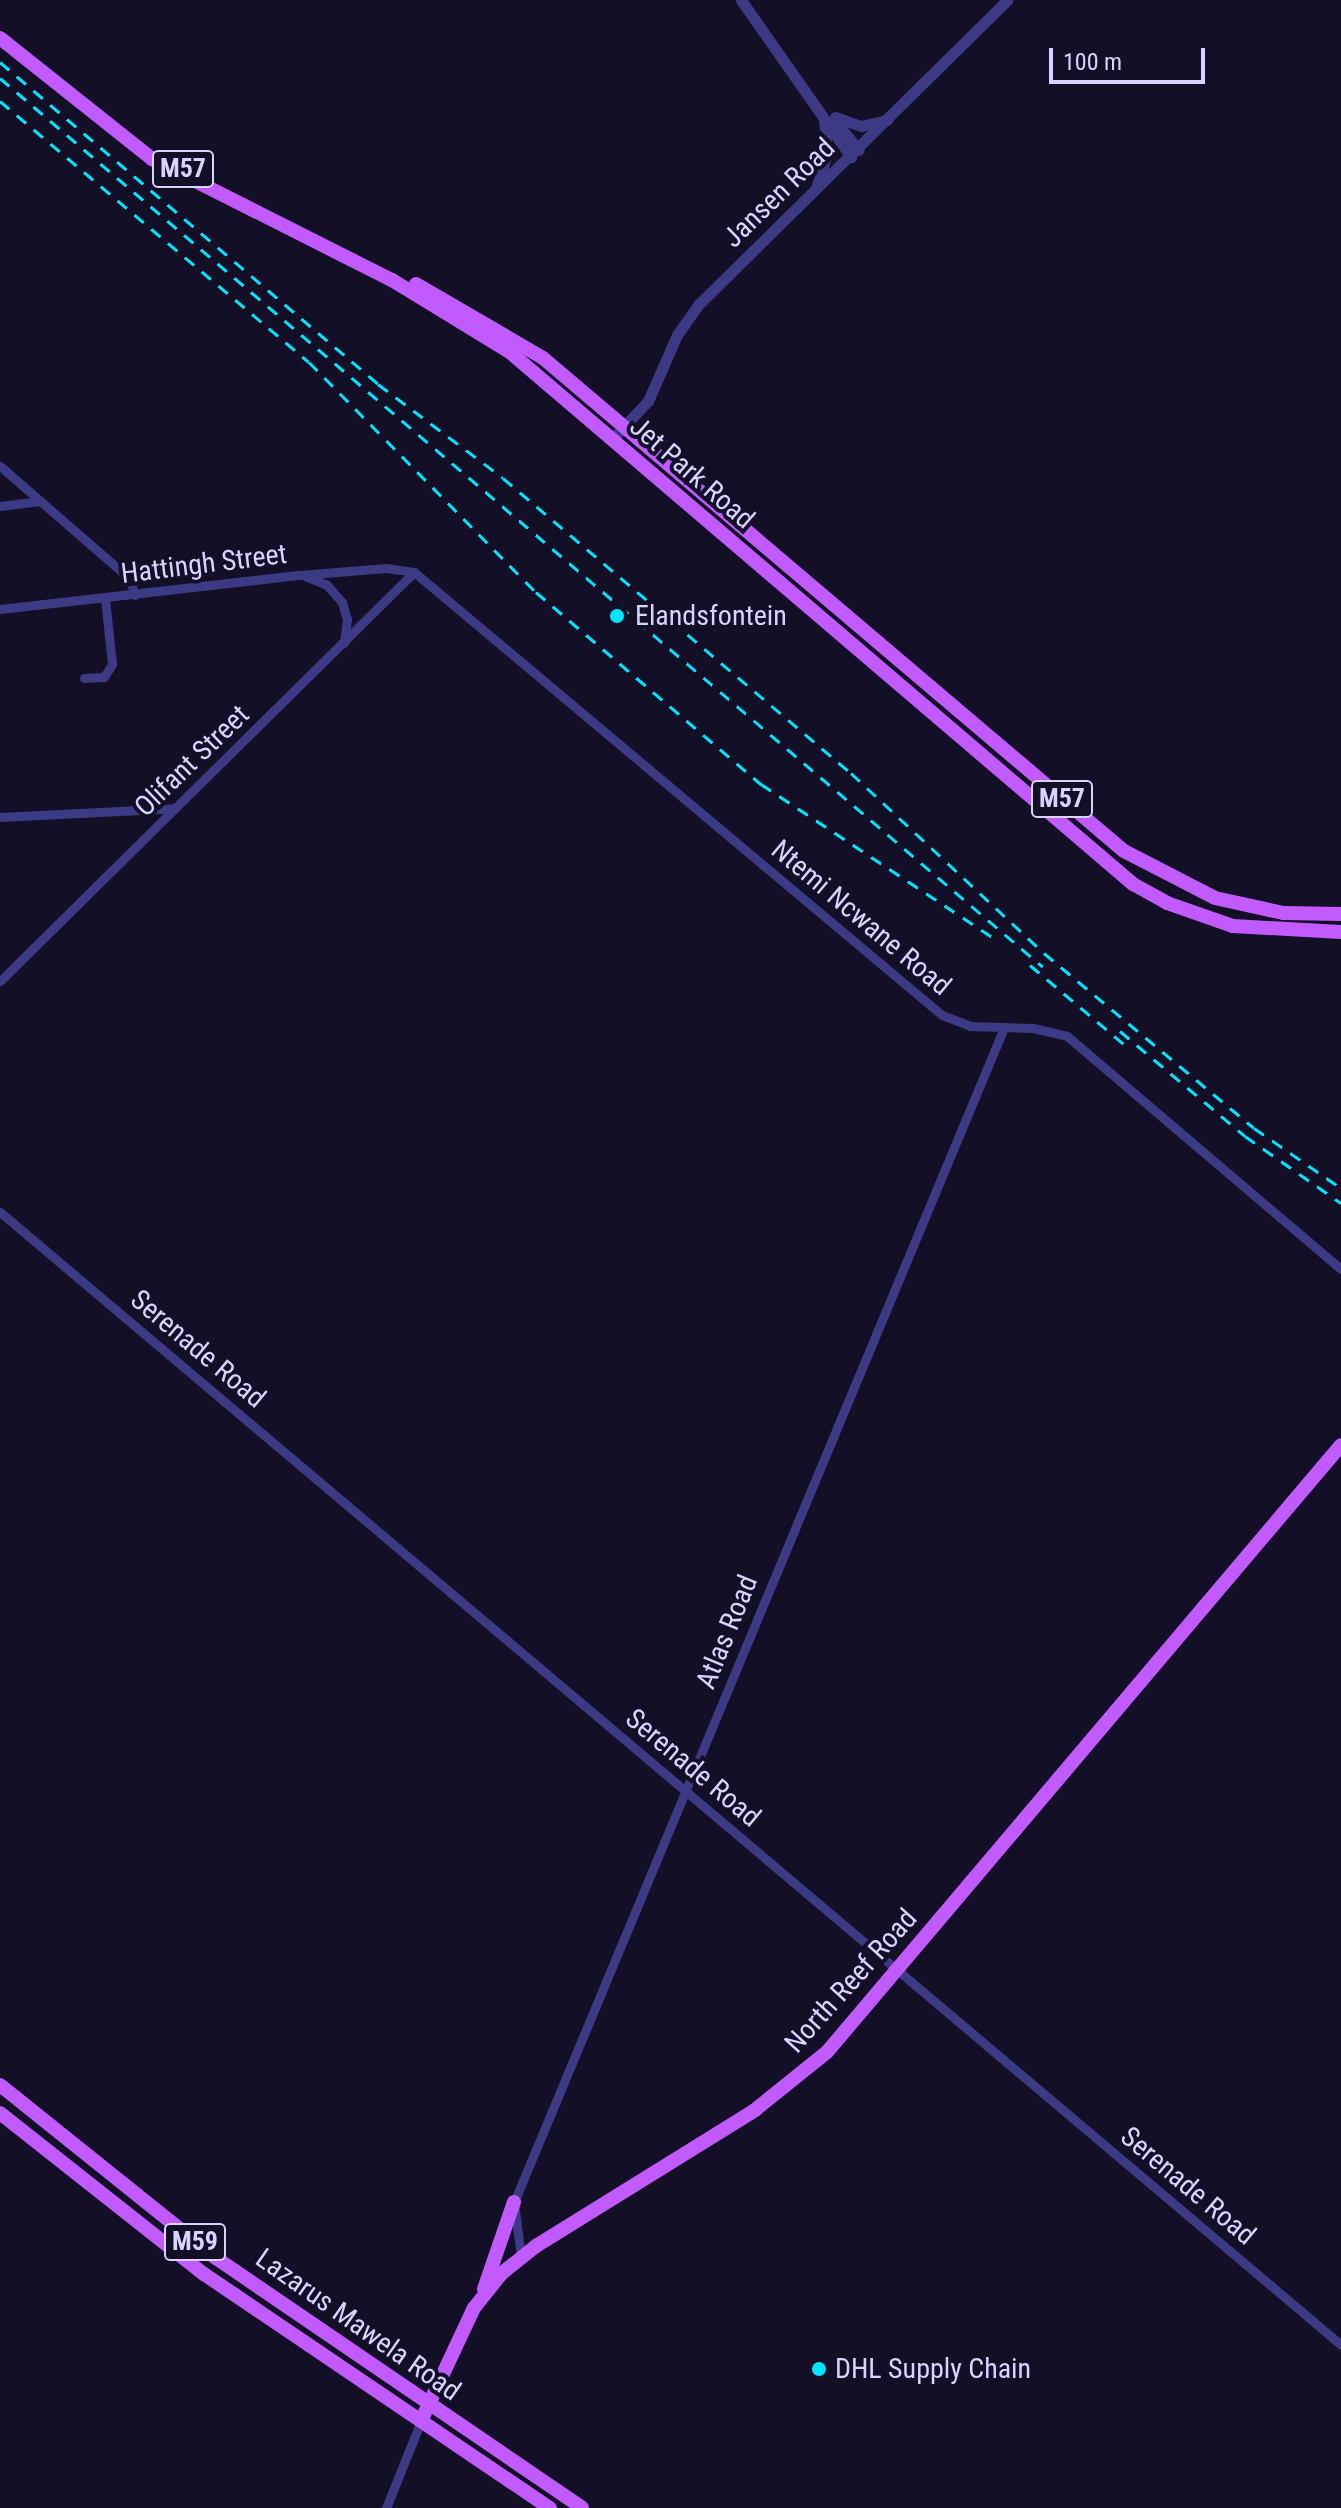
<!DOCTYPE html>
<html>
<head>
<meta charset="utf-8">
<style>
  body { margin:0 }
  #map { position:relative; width:1341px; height:2508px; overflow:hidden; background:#130f26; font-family:"Roboto Condensed",sans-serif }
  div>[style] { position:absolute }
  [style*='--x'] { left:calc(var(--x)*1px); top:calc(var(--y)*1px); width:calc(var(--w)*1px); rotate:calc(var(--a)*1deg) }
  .minor>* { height:9px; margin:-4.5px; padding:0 4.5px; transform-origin:4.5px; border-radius:4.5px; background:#3d3a85 }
  .tertiary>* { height:11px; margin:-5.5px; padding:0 5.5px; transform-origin:5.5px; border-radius:5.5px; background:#3d3a85 }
  .primary>* { height:14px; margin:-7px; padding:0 7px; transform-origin:7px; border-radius:7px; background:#c25bff }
  .rail>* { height:3px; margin-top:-1.5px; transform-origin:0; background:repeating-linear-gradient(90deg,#00e5ff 0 12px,transparent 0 22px) }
  .dots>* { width:22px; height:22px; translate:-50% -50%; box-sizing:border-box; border:4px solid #130f26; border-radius:50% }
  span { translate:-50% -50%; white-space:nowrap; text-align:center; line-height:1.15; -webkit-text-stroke:8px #130f26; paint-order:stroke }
  .shield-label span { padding:2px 6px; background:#130f26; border:2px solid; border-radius:6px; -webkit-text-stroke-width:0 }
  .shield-label { font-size:26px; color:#d9d4ff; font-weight:700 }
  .street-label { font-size:28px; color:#d9d4ff }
  .poi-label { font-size:28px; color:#d9d4ff }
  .left { translate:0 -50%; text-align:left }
  .scale { position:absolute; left:1049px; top:48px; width:156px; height:36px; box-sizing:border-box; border:4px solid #d9d4ff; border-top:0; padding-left:10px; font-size:24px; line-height:28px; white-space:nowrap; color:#d9d4ff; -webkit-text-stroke:6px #130f26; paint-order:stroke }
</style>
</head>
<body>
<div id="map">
  <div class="minor">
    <div style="--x:0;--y:466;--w:171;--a:41"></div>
    <div style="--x:129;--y:578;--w:18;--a:71"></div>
    <div style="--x:0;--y:506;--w:41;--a:-7"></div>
    <div style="--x:305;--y:576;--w:24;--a:22"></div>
    <div style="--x:327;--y:585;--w:23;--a:49"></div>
    <div style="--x:342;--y:602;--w:18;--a:74"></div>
    <div style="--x:347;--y:619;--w:24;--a:97"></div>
    <div style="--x:0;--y:609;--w:302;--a:-6.5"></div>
    <div style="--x:300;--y:575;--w:86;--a:-4.7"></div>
    <div style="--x:386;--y:568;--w:28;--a:8"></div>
    <div style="--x:414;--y:572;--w:689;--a:40"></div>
    <div style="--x:942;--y:1015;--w:30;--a:21"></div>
    <div style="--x:970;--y:1026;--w:63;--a:1.8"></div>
    <div style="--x:1033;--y:1028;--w:35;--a:13"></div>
    <div style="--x:1067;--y:1036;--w:360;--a:40.4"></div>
    <div style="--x:84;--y:678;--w:20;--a:-3"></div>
    <div style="--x:104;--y:677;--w:15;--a:-58"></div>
    <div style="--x:112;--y:664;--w:66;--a:-96.1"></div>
    <div style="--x:0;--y:817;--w:175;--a:-2.9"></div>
    <div style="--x:0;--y:981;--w:582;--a:-44.65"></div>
    <div style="--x:0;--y:1212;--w:1756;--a:40.19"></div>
    <div style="--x:521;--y:2257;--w:55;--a:-97.3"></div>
    <div style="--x:514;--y:2202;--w:1272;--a:-67.35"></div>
    <div style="--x:386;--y:2508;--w:94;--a:-68.1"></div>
  </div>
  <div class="tertiary">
    <div style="--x:741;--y:0;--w:192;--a:55"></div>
    <div style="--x:835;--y:117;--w:28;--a:19"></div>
    <div style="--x:861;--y:126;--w:27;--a:-13"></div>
    <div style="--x:836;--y:122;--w:36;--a:51"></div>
    <div style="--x:817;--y:185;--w:33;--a:-72"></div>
    <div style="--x:827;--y:154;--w:34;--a:-95"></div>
    <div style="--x:612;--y:439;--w:52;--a:-46.5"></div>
    <div style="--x:648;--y:401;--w:72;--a:-66.3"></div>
    <div style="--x:677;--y:335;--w:38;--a:-55"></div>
    <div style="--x:699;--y:304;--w:433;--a:-44.6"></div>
  </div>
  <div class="primary">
    <div style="--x:0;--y:38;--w:194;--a:38.5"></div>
    <div style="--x:152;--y:159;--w:269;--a:26.8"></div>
    <div style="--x:392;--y:280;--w:140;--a:31.5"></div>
    <div style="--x:511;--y:353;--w:818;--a:40.49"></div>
    <div style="--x:1133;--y:884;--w:39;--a:29"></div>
    <div style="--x:1167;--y:903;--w:70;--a:19.2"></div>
    <div style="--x:1233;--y:926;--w:108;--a:3.2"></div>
    <div style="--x:416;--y:284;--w:147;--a:30.2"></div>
    <div style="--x:543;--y:358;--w:762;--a:40.32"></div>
    <div style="--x:1124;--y:851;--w:102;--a:27.3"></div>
    <div style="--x:1215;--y:898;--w:70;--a:12.4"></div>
    <div style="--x:1283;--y:913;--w:58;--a:1"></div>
    <div style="--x:0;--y:2085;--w:277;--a:38.7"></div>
    <div style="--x:216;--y:2258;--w:443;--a:34.3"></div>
    <div style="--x:0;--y:2113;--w:260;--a:38.3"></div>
    <div style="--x:204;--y:2274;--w:418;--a:34.1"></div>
    <div style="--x:484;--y:2289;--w:92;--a:-71"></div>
    <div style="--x:421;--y:2421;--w:125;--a:-64.9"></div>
    <div style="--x:474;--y:2308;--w:43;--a:-51.5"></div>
    <div style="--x:501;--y:2274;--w:45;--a:-38.7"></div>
    <div style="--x:536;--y:2246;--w:258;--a:-31.8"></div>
    <div style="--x:755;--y:2110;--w:92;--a:-38.9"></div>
    <div style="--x:827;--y:2052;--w:795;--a:-49.74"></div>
  </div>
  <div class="rail">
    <div style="--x:0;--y:62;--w:497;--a:40.4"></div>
    <div style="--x:378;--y:384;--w:156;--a:36.9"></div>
    <div style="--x:503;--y:478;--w:456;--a:40.3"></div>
    <div style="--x:851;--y:773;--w:264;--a:43"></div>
    <div style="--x:1044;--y:953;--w:273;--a:39.8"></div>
    <div style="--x:1254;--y:1128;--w:106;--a:34.6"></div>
    <div style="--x:0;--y:78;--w:1370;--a:40.44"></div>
    <div style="--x:0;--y:101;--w:404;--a:40.2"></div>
    <div style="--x:309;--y:362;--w:323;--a:45.4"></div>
    <div style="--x:536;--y:592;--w:296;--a:40.5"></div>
    <div style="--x:761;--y:784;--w:284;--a:33.5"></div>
    <div style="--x:1030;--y:965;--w:124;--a:40.1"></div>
    <div style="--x:1120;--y:1031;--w:163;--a:40"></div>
    <div style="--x:1245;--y:1136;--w:117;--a:34.9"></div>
  </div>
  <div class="dots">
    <div style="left:617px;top:616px;background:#00e5ff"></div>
    <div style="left:819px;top:2369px;background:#00e5ff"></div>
  </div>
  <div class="shield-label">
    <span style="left:183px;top:169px">M57</span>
    <span style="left:1062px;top:799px">M57</span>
    <span style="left:195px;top:2242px">M59</span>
  </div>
  <div class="street-label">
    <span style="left:779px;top:193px;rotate:-44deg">Jansen Road</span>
    <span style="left:692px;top:473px;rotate:41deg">Jet Park Road</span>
    <span style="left:204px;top:564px;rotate:-7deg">Hattingh Street</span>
    <span style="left:192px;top:761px;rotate:-44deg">Olifant Street</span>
    <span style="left:861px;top:918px;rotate:40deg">Ntemi Ncwane Road</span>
    <span style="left:198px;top:1349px;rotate:40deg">Serenade Road</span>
    <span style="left:727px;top:1632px;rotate:-68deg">Atlas Road</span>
    <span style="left:693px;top:1768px;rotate:40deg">Serenade Road</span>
    <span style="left:851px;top:1981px;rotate:-48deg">North Reef Road</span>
    <span style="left:1188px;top:2186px;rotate:40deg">Serenade Road</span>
    <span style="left:358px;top:2325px;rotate:35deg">Lazarus Mawela Road</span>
  </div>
  <div class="poi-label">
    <span class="left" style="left:635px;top:616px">Elandsfontein</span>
    <span class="left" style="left:835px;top:2369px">DHL Supply Chain</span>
  </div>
  <div class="scale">100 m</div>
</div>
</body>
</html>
